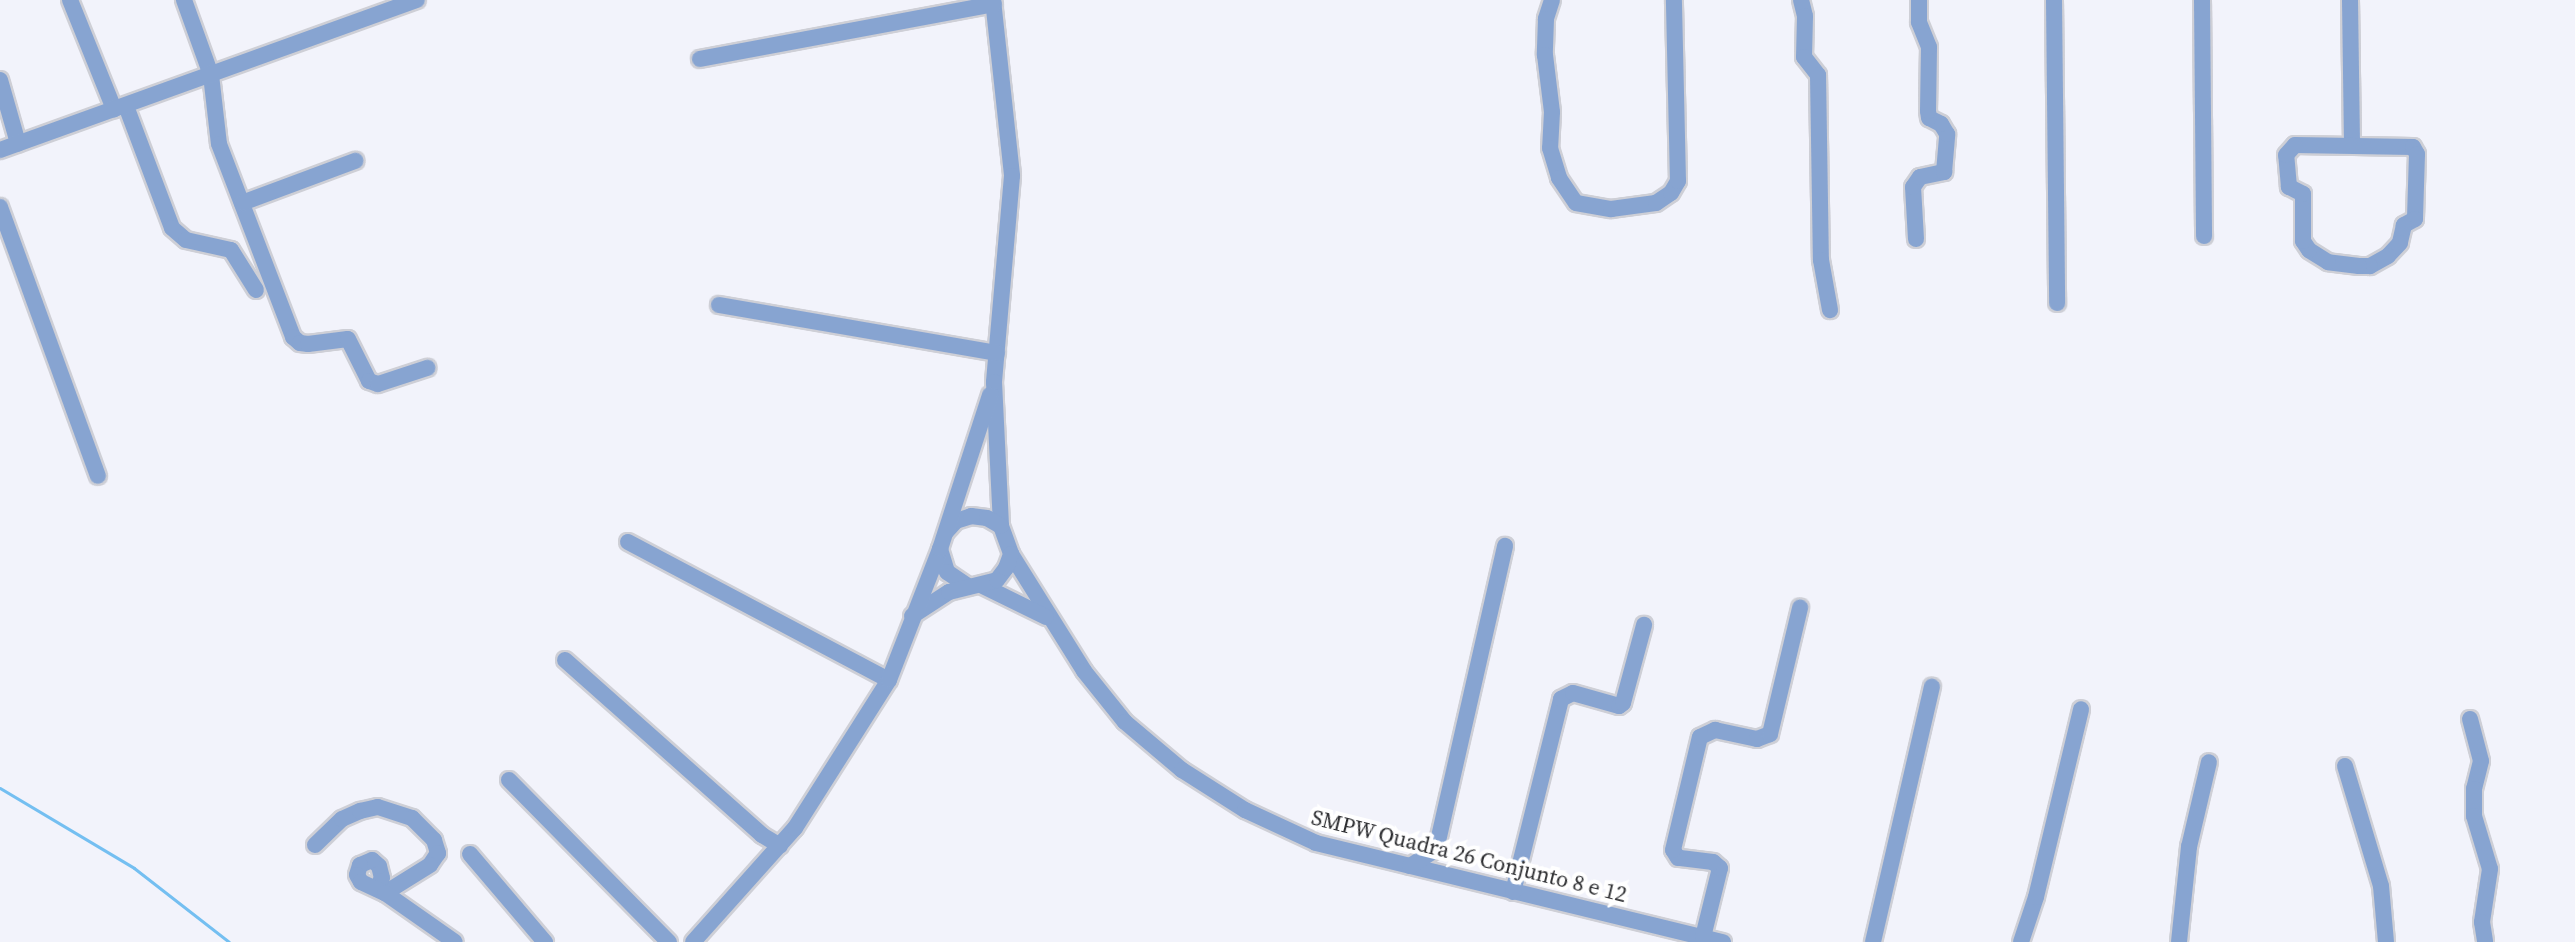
<!DOCTYPE html>
<html>
<head>
<meta charset="utf-8">
<style>
  body { margin:0 }
  #map { position:relative; width:2575px; height:942px; overflow:hidden; background:#f2f3fb; font-family:"Source Serif 4",serif }
  div>[style] { position:absolute }
  [style*='--x'] { left:calc(var(--x)*1px); top:calc(var(--y)*1px); width:calc(var(--w)*1px); rotate:calc(var(--a)*1deg) }
  .stream>* { height:3px; margin:-1.5px; padding:0 1.5px; transform-origin:1.5px; border-radius:1.5px; background:#74bff1 }
  .roads { filter:drop-shadow(2px 0 #cecfd6) drop-shadow(-2px 0 #cecfd6) drop-shadow(0 2px #cecfd6) drop-shadow(0 -2px #cecfd6) }
  .minor>* { height:16px; margin:-8px; padding:0 8px; transform-origin:8px; border-radius:8px; background:#87a4d1 }
  span { translate:-50% -50%; white-space:nowrap; text-align:center; line-height:1.15; -webkit-text-stroke:8px #fff; paint-order:stroke }
  .street-label { font-size:22px; color:#2c2d30 }
</style>
</head>
<body>
<div id="map">
  <div class="stream">
    <div style="--x:0;--y:788;--w:156;--a:30.8"></div>
    <div style="--x:134;--y:868;--w:120;--a:37.9"></div>
  </div>
  <div class="roads">
    <div class="minor">
      <div style="--x:70;--y:0;--w:118;--a:68"></div>
      <div style="--x:184;--y:0;--w:80;--a:70.2"></div>
      <div style="--x:211;--y:75;--w:69;--a:83.4"></div>
      <div style="--x:219;--y:144;--w:207;--a:69"></div>
      <div style="--x:293;--y:337;--w:9;--a:41"></div>
      <div style="--x:300;--y:343;--w:8;--a:7"></div>
      <div style="--x:308;--y:344;--w:40;--a:-7.1"></div>
      <div style="--x:348;--y:339;--w:47;--a:63.4"></div>
      <div style="--x:369;--y:381;--w:9;--a:18"></div>
      <div style="--x:378;--y:384;--w:52;--a:-18.1"></div>
      <div style="--x:993;--y:0;--w:177;--a:83.8"></div>
      <div style="--x:1012;--y:176;--w:207;--a:95"></div>
      <div style="--x:994;--y:382;--w:144;--a:87.2"></div>
      <div style="--x:1001;--y:526;--w:30;--a:70"></div>
      <div style="--x:1011;--y:554;--w:138;--a:58"></div>
      <div style="--x:1084;--y:671;--w:65;--a:51.2"></div>
      <div style="--x:1125;--y:722;--w:75;--a:40.1"></div>
      <div style="--x:1182;--y:770;--w:75;--a:32.4"></div>
      <div style="--x:1245;--y:810;--w:78;--a:24.9"></div>
      <div style="--x:1316;--y:843;--w:419;--a:13.7"></div>
      <div style="--x:1552;--y:0;--w:20;--a:108"></div>
      <div style="--x:1546;--y:19;--w:36;--a:92"></div>
      <div style="--x:1545;--y:55;--w:57;--a:83"></div>
      <div style="--x:1552;--y:112;--w:36;--a:93"></div>
      <div style="--x:1550;--y:148;--w:31;--a:73"></div>
      <div style="--x:1559;--y:178;--w:30;--a:56"></div>
      <div style="--x:1576;--y:203;--w:36;--a:10"></div>
      <div style="--x:1611;--y:209;--w:45;--a:-7.6"></div>
      <div style="--x:1656;--y:203;--w:18;--a:-34"></div>
      <div style="--x:1671;--y:193;--w:14;--a:-60"></div>
      <div style="--x:1678;--y:181;--w:181;--a:-91.3"></div>
      <div style="--x:1801;--y:0;--w:16;--a:76"></div>
      <div style="--x:1805;--y:16;--w:41;--a:91.4"></div>
      <div style="--x:1804;--y:57;--w:23;--a:52"></div>
      <div style="--x:1818;--y:75;--w:185;--a:89.1"></div>
      <div style="--x:1821;--y:260;--w:51;--a:79.8"></div>
      <div style="--x:2054;--y:0;--w:303;--a:89.4"></div>
      <div style="--x:2202;--y:0;--w:236;--a:89.5"></div>
      <div style="--x:2350;--y:0;--w:144;--a:89.2"></div>
      <div style="--x:700;--y:59;--w:299;--a:-10.6"></div>
      <div style="--x:0;--y:80;--w:66;--a:74.1"></div>
      <div style="--x:126;--y:106;--w:130;--a:69.3"></div>
      <div style="--x:172;--y:228;--w:18;--a:41"></div>
      <div style="--x:186;--y:240;--w:46;--a:12.5"></div>
      <div style="--x:231;--y:250;--w:47;--a:58"></div>
      <div style="--x:2295;--y:145;--w:118;--a:1"></div>
      <div style="--x:2413;--y:147;--w:8;--a:60"></div>
      <div style="--x:2417;--y:154;--w:65;--a:91.8"></div>
      <div style="--x:2415;--y:219;--w:13;--a:151"></div>
      <div style="--x:2404;--y:225;--w:18;--a:103"></div>
      <div style="--x:2400;--y:243;--w:18;--a:133"></div>
      <div style="--x:2388;--y:256;--w:21;--a:151"></div>
      <div style="--x:2370;--y:266;--w:11;--a:180"></div>
      <div style="--x:2359;--y:266;--w:31;--a:-173"></div>
      <div style="--x:2328;--y:262;--w:22;--a:-148"></div>
      <div style="--x:2309;--y:250;--w:11;--a:-124"></div>
      <div style="--x:2303;--y:241;--w:47;--a:-90"></div>
      <div style="--x:2303;--y:194;--w:16;--a:-153"></div>
      <div style="--x:2289;--y:187;--w:32;--a:-95"></div>
      <div style="--x:2286;--y:155;--w:13;--a:-48"></div>
      <div style="--x:0;--y:150;--w:443;--a:-19.8"></div>
      <div style="--x:242;--y:203;--w:121;--a:-20.4"></div>
      <div style="--x:0;--y:207;--w:286;--a:70"></div>
      <div style="--x:1916;--y:239;--w:52;--a:-93.3"></div>
      <div style="--x:1913;--y:187;--w:12;--a:-55"></div>
      <div style="--x:1920;--y:177;--w:25;--a:-12"></div>
      <div style="--x:1944;--y:172;--w:38;--a:-85"></div>
      <div style="--x:1947;--y:134;--w:12;--a:-121"></div>
      <div style="--x:1941;--y:124;--w:13;--a:-153"></div>
      <div style="--x:1929;--y:118;--w:7;--a:-98"></div>
      <div style="--x:1928;--y:111;--w:64;--a:-89.1"></div>
      <div style="--x:1929;--y:47;--w:27;--a:-112"></div>
      <div style="--x:1919;--y:22;--w:22;--a:-90"></div>
      <div style="--x:719;--y:305;--w:282;--a:9.8"></div>
      <div style="--x:946;--y:532;--w:15;--a:-48"></div>
      <div style="--x:956;--y:521;--w:16;--a:-18"></div>
      <div style="--x:971;--y:516;--w:16;--a:7"></div>
      <div style="--x:987;--y:518;--w:16;--a:30"></div>
      <div style="--x:628;--y:542;--w:295;--a:27.9"></div>
      <div style="--x:940;--y:549;--w:24;--a:73"></div>
      <div style="--x:947;--y:572;--w:25;--a:34"></div>
      <div style="--x:983;--y:586;--w:70;--a:26.2"></div>
      <div style="--x:912;--y:616;--w:44;--a:-33"></div>
      <div style="--x:949;--y:592;--w:49;--a:-14"></div>
      <div style="--x:997;--y:580;--w:15;--a:-53"></div>
      <div style="--x:1006;--y:568;--w:15;--a:-70"></div>
      <div style="--x:565;--y:660;--w:264;--a:41.6"></div>
      <div style="--x:762;--y:835;--w:21;--a:31"></div>
      <div style="--x:2470;--y:719;--w:43;--a:75.3"></div>
      <div style="--x:2481;--y:761;--w:29;--a:104"></div>
      <div style="--x:2474;--y:789;--w:27;--a:90"></div>
      <div style="--x:2474;--y:816;--w:55;--a:73.2"></div>
      <div style="--x:2490;--y:869;--w:54;--a:98.6"></div>
      <div style="--x:2482;--y:922;--w:20;--a:81"></div>
      <div style="--x:2345;--y:766;--w:125;--a:73.3"></div>
      <div style="--x:2381;--y:886;--w:56;--a:84.9"></div>
      <div style="--x:509;--y:780;--w:228;--a:45.4"></div>
      <div style="--x:315;--y:845;--w:37;--a:-44"></div>
      <div style="--x:342;--y:819;--w:20;--a:-24"></div>
      <div style="--x:360;--y:811;--w:18;--a:-13"></div>
      <div style="--x:378;--y:807;--w:36;--a:18"></div>
      <div style="--x:412;--y:818;--w:31;--a:45"></div>
      <div style="--x:434;--y:840;--w:14;--a:73"></div>
      <div style="--x:438;--y:853;--w:14;--a:124"></div>
      <div style="--x:430;--y:865;--w:53;--a:148.1"></div>
      <div style="--x:470;--y:854;--w:116;--a:49.6"></div>
      <div style="--x:1410;--y:866;--w:31;--a:-32"></div>
      <div style="--x:1436;--y:850;--w:312;--a:-77.2"></div>
      <div style="--x:377;--y:889;--w:12;--a:-66"></div>
      <div style="--x:382;--y:878;--w:12;--a:-104"></div>
      <div style="--x:379;--y:866;--w:9;--a:-139"></div>
      <div style="--x:372;--y:860;--w:13;--a:157"></div>
      <div style="--x:360;--y:865;--w:10;--a:107"></div>
      <div style="--x:357;--y:875;--w:8;--a:60"></div>
      <div style="--x:361;--y:882;--w:26;--a:25"></div>
      <div style="--x:385;--y:893;--w:85;--a:35"></div>
      <div style="--x:1513;--y:892;--w:199;--a:-76"></div>
      <div style="--x:1561;--y:699;--w:13;--a:-27"></div>
      <div style="--x:1573;--y:693;--w:48;--a:15.8"></div>
      <div style="--x:1619;--y:706;--w:5;--a:-37"></div>
      <div style="--x:1623;--y:703;--w:81;--a:-74.9"></div>
      <div style="--x:1703;--y:937;--w:71;--a:-76.2"></div>
      <div style="--x:1720;--y:868;--w:9;--a:-139"></div>
      <div style="--x:1713;--y:862;--w:35;--a:-173"></div>
      <div style="--x:1678;--y:858;--w:9;--a:-122"></div>
      <div style="--x:1673;--y:850;--w:116;--a:-76.6"></div>
      <div style="--x:1700;--y:737;--w:17;--a:-25"></div>
      <div style="--x:1715;--y:730;--w:43;--a:12.1"></div>
      <div style="--x:1757;--y:739;--w:14;--a:-21"></div>
      <div style="--x:1770;--y:734;--w:130;--a:-76.6"></div>
      <div style="--x:693;--y:942;--w:153;--a:-48.2"></div>
      <div style="--x:795;--y:828;--w:175;--a:-57.6"></div>
      <div style="--x:889;--y:680;--w:141;--a:-68.7"></div>
      <div style="--x:940;--y:549;--w:162;--a:-72"></div>
      <div style="--x:1873;--y:942;--w:262;--a:-77"></div>
      <div style="--x:2021;--y:942;--w:47;--a:-71.6"></div>
      <div style="--x:2036;--y:897;--w:193;--a:-76.5"></div>
      <div style="--x:2179;--y:942;--w:96;--a:-84"></div>
      <div style="--x:2189;--y:847;--w:87;--a:-76.8"></div>
    </div>
  </div>
  <div class="street-label">
    <span style="left:1469px;top:856px;rotate:14deg">SMPW Quadra 26 Conjunto 8 e 12</span>
  </div>
</div>
</body>
</html>
